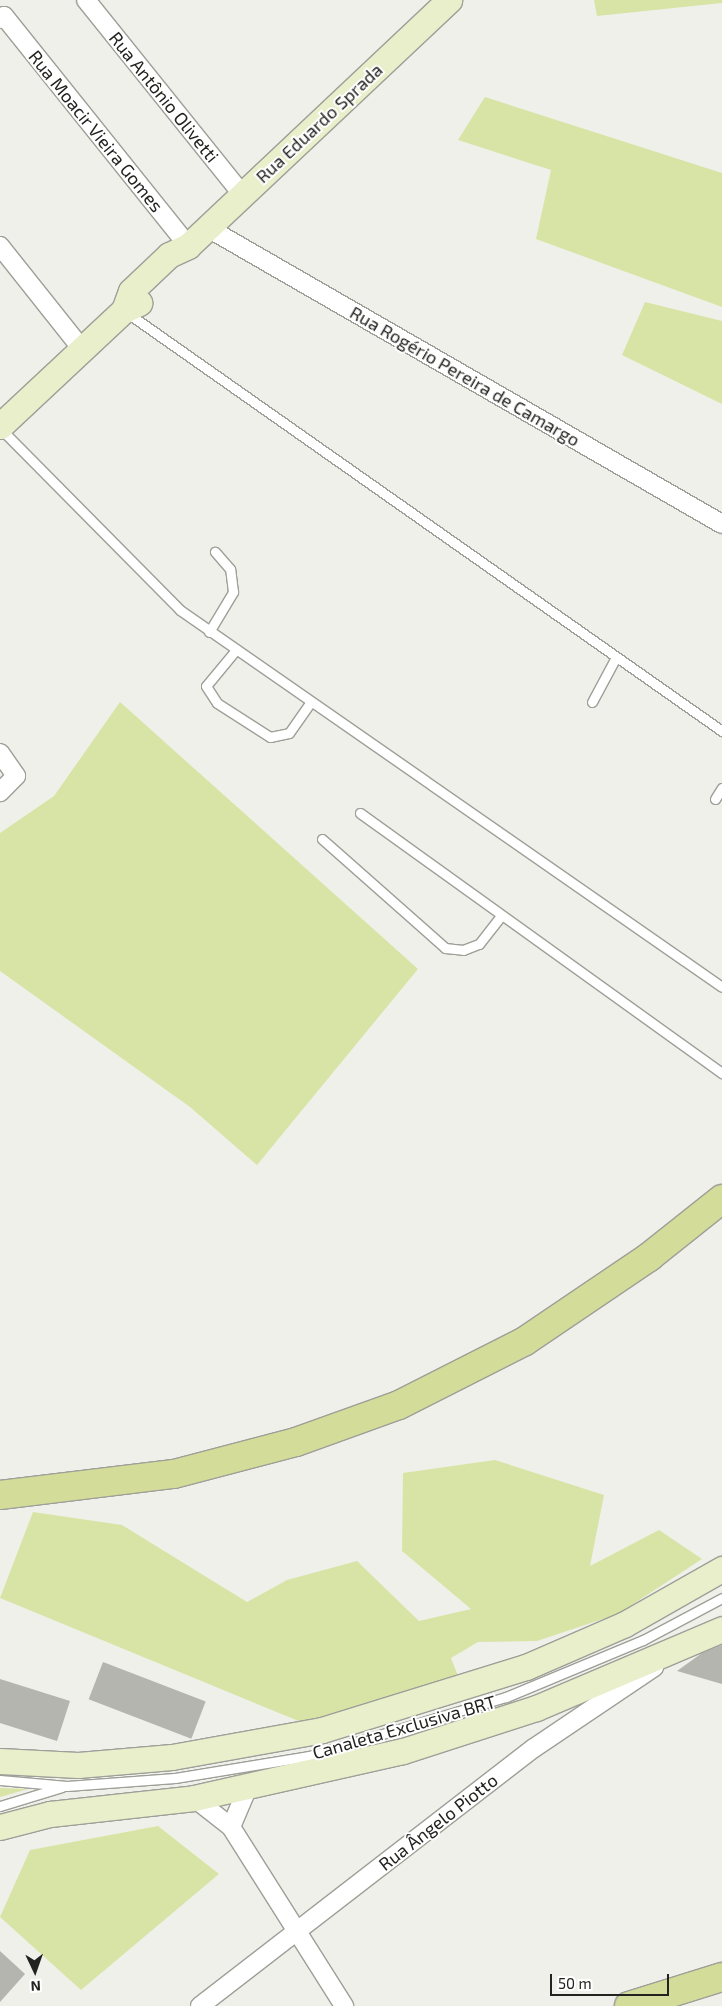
<!DOCTYPE html>
<html>
<head>
<meta charset="utf-8">
<style>
  body { margin:0 }
  #map { position:relative; width:722px; height:2006px; overflow:hidden; background:#eff0e9; font-family:"Exo 2",sans-serif }
  div>[style] { position:absolute }
  [style*='--x'] { left:calc(var(--x)*1px); top:calc(var(--y)*1px); width:calc(var(--w)*1px); rotate:calc(var(--a)*1deg) }
  .green>* { inset:0; background:#d8e4a6 }
  .building>* { inset:0; background:#b3b5ae; transform-origin:0 0 }
  .roads { filter:drop-shadow(1px 0 #9e9f98) drop-shadow(-1px 0 #9e9f98) drop-shadow(0 1px #9e9f98) drop-shadow(0 -1px #9e9f98) }
  .lane>* { height:9px; margin:-4.5px; padding:0 4.5px; transform-origin:4.5px; border-radius:4.5px; background:#fff }
  .street>* { height:18px; margin:-9px; padding:0 9px; transform-origin:9px; border-radius:9px; background:#fff }
  .secondary>* { height:25px; margin:-12.5px; padding:0 12.5px; transform-origin:12.5px; border-radius:12.5px; background:#e9eecb }
  .primary>* { height:28px; margin:-14px; padding:0 14px; transform-origin:14px; border-radius:14px; background:#d3dc98 }
  span { translate:-50% -50%; white-space:nowrap; text-align:center; line-height:1.15; -webkit-text-stroke:4px #fff; paint-order:stroke }
  .street-label { font-size:18px; color:#222220 }
  .north { position:absolute; left:10px; top:1946px; width:50px; height:50px; -webkit-text-stroke:4px #fff; paint-order:stroke; rotate:177deg; font-size:14px; font-weight:700; line-height:20px; text-align:center; color:#222220 }
  .north::after { content:''; display:block; margin:auto; width:18px; height:22px; background:#222220; clip-path:polygon(50% 0,100% 100%,50% 72%,0 100%) }
  .scale { position:absolute; left:550px; top:1974px; width:119px; height:22px; box-sizing:border-box; border:2px solid #222220; border-top:0; padding-left:6px; font-size:15px; line-height:18px; white-space:nowrap; color:#222220; -webkit-text-stroke:4px #fff; paint-order:stroke }
</style>
</head>
<body>
<div id="map">
  <div class="green">
    <div style="clip-path:polygon(594px 0,722px 0,722px 3px,597px 16px)"></div>
    <div style="clip-path:polygon(485px 97px,722px 173px,722px 307px,536px 239px,551px 170px,458px 140px)"></div>
    <div style="clip-path:polygon(645px 302px,722px 321px,722px 404px,622px 355px)"></div>
    <div style="clip-path:polygon(120px 702px,418px 969px,257px 1165px,190px 1107px,0 971px,0 833px,54px 796px)"></div>
    <div style="clip-path:polygon(495px 1460px,604px 1495px,590px 1566px,659px 1530px,702px 1559px,618px 1614px,537px 1641px,478px 1642px,451px 1658px,460px 1681px,301px 1722px,0 1598px,33px 1512px,122px 1525px,247px 1602px,287px 1580px,357px 1561px,419px 1621px,471px 1609px,402px 1551px,403px 1473px)"></div>
    <div style="clip-path:polygon(0 1788px,28px 1789px,0 1797px)"></div>
    <div style="clip-path:polygon(158px 1826px,219px 1874px,81px 1990px,0 1917px,30px 1850px)"></div>
  </div>
  <div class="building">
    <div style="clip-path:polygon(722px 1645px,722px 1684px,677px 1671px,702px 1653px)"></div>
    <div style="left:103px;top:1662px;width:110px;height:40px;rotate:21deg"></div>
    <div style="clip-path:polygon(0 1679px,70px 1701px,57px 1741px,0 1723px)"></div>
    <div style="clip-path:polygon(0 1951px,25px 1974px,0 2002px)"></div>
  </div>
  <div class="roads">
    <div class="lane">
      <div style="--x:126;--y:312;--w:729;--a:35.11"></div>
      <div style="--x:0;--y:428;--w:256;--a:45.3"></div>
      <div style="--x:180;--y:610;--w:660;--a:34.82"></div>
      <div style="--x:209;--y:632;--w:47;--a:-59"></div>
      <div style="--x:233;--y:592;--w:23;--a:-97"></div>
      <div style="--x:230;--y:569;--w:23;--a:-131"></div>
      <div style="--x:235;--y:651;--w:45;--a:129.6"></div>
      <div style="--x:206;--y:686;--w:20;--a:57"></div>
      <div style="--x:217;--y:703;--w:63;--a:32.7"></div>
      <div style="--x:270;--y:737;--w:19;--a:-12"></div>
      <div style="--x:289;--y:733;--w:38;--a:-55"></div>
      <div style="--x:592;--y:702;--w:49;--a:-61.9"></div>
      <div style="--x:715;--y:799;--w:13;--a:-58"></div>
      <div style="--x:360;--y:813;--w:446;--a:35.7"></div>
      <div style="--x:322;--y:839;--w:164;--a:41.5"></div>
      <div style="--x:445;--y:948;--w:18;--a:6"></div>
      <div style="--x:463;--y:950;--w:17;--a:-21"></div>
      <div style="--x:479;--y:944;--w:36;--a:-52"></div>
      <div style="--x:0;--y:1780;--w:67;--a:5.1"></div>
      <div style="--x:67;--y:1786;--w:108;--a:-4.2"></div>
      <div style="--x:175;--y:1778;--w:136;--a:-9.3"></div>
      <div style="--x:309;--y:1756;--w:206;--a:-16.7"></div>
      <div style="--x:506;--y:1697;--w:148;--a:-22.6"></div>
      <div style="--x:643;--y:1640;--w:89;--a:-28"></div>
      <div style="--x:0;--y:1806;--w:65;--a:-17"></div>
    </div>
    <div class="street">
      <div style="--x:86;--y:0;--w:250;--a:51.2"></div>
      <div style="--x:0;--y:19;--w:5;--a:-37"></div>
      <div style="--x:4;--y:16;--w:295;--a:51.3"></div>
      <div style="--x:208;--y:228;--w:593;--a:29.94"></div>
      <div style="--x:0;--y:246;--w:132;--a:51.5"></div>
      <div style="--x:0;--y:753;--w:28;--a:55"></div>
      <div style="--x:16;--y:776;--w:23;--a:135"></div>
      <div style="--x:194;--y:1798;--w:47;--a:38.1"></div>
      <div style="--x:231;--y:1827;--w:212;--a:57.7"></div>
      <div style="--x:231;--y:1827;--w:43;--a:-67"></div>
      <div style="--x:200;--y:2006;--w:422;--a:-37.7"></div>
      <div style="--x:534;--y:1748;--w:145;--a:-34"></div>
    </div>
    <div class="secondary">
      <div style="--x:124;--y:310;--w:20;--a:-70"></div>
      <div style="--x:131;--y:291;--w:52;--a:-43.5"></div>
      <div style="--x:169;--y:255;--w:21;--a:-25"></div>
      <div style="--x:188;--y:246;--w:359;--a:-43.3"></div>
      <div style="--x:0;--y:426;--w:170;--a:-43.1"></div>
      <div style="--x:124;--y:310;--w:17;--a:-25"></div>
      <div style="--x:0;--y:1761;--w:78;--a:2.9"></div>
      <div style="--x:78;--y:1765;--w:94;--a:-4.9"></div>
      <div style="--x:172;--y:1757;--w:152;--a:-10.2"></div>
      <div style="--x:322;--y:1730;--w:214;--a:-17.2"></div>
      <div style="--x:526;--y:1667;--w:108;--a:-23.5"></div>
      <div style="--x:625;--y:1624;--w:112;--a:-29.6"></div>
      <div style="--x:0;--y:1827;--w:52;--a:-14.6"></div>
      <div style="--x:50;--y:1814;--w:145;--a:-6.3"></div>
      <div style="--x:194;--y:1798;--w:214;--a:-12.7"></div>
      <div style="--x:403;--y:1751;--w:140;--a:-17.9"></div>
      <div style="--x:536;--y:1708;--w:202;--a:-23"></div>
    </div>
    <div class="primary">
      <div style="--x:0;--y:1495;--w:175;--a:-6.9"></div>
      <div style="--x:174;--y:1474;--w:126;--a:-14.7"></div>
      <div style="--x:296;--y:1442;--w:109;--a:-19.8"></div>
      <div style="--x:399;--y:1405;--w:141;--a:-26.9"></div>
      <div style="--x:525;--y:1341;--w:150;--a:-34.1"></div>
      <div style="--x:649;--y:1257;--w:93;--a:-38.5"></div>
      <div style="--x:629;--y:2006;--w:97;--a:-17.3"></div>
    </div>
  </div>
  <div class="street-label">
    <span style="left:164px;top:97px;rotate:51deg">Rua Antônio Olivetti</span>
    <span style="left:319px;top:123px;rotate:-43deg">Rua Eduardo Sprada</span>
    <span style="left:96px;top:131px;rotate:51deg">Rua Moacir Vieira Gomes</span>
    <span style="left:465px;top:376px;rotate:30deg">Rua Rogério Pereira de Camargo</span>
    <span style="left:404px;top:1727px;rotate:-16deg">Canaleta Exclusiva BRT</span>
    <span style="left:438px;top:1822px;rotate:-38deg">Rua Ângelo Piotto</span>
  </div>
  <div class="north">N</div>
  <div class="scale">50 m</div>
</div>
</body>
</html>
